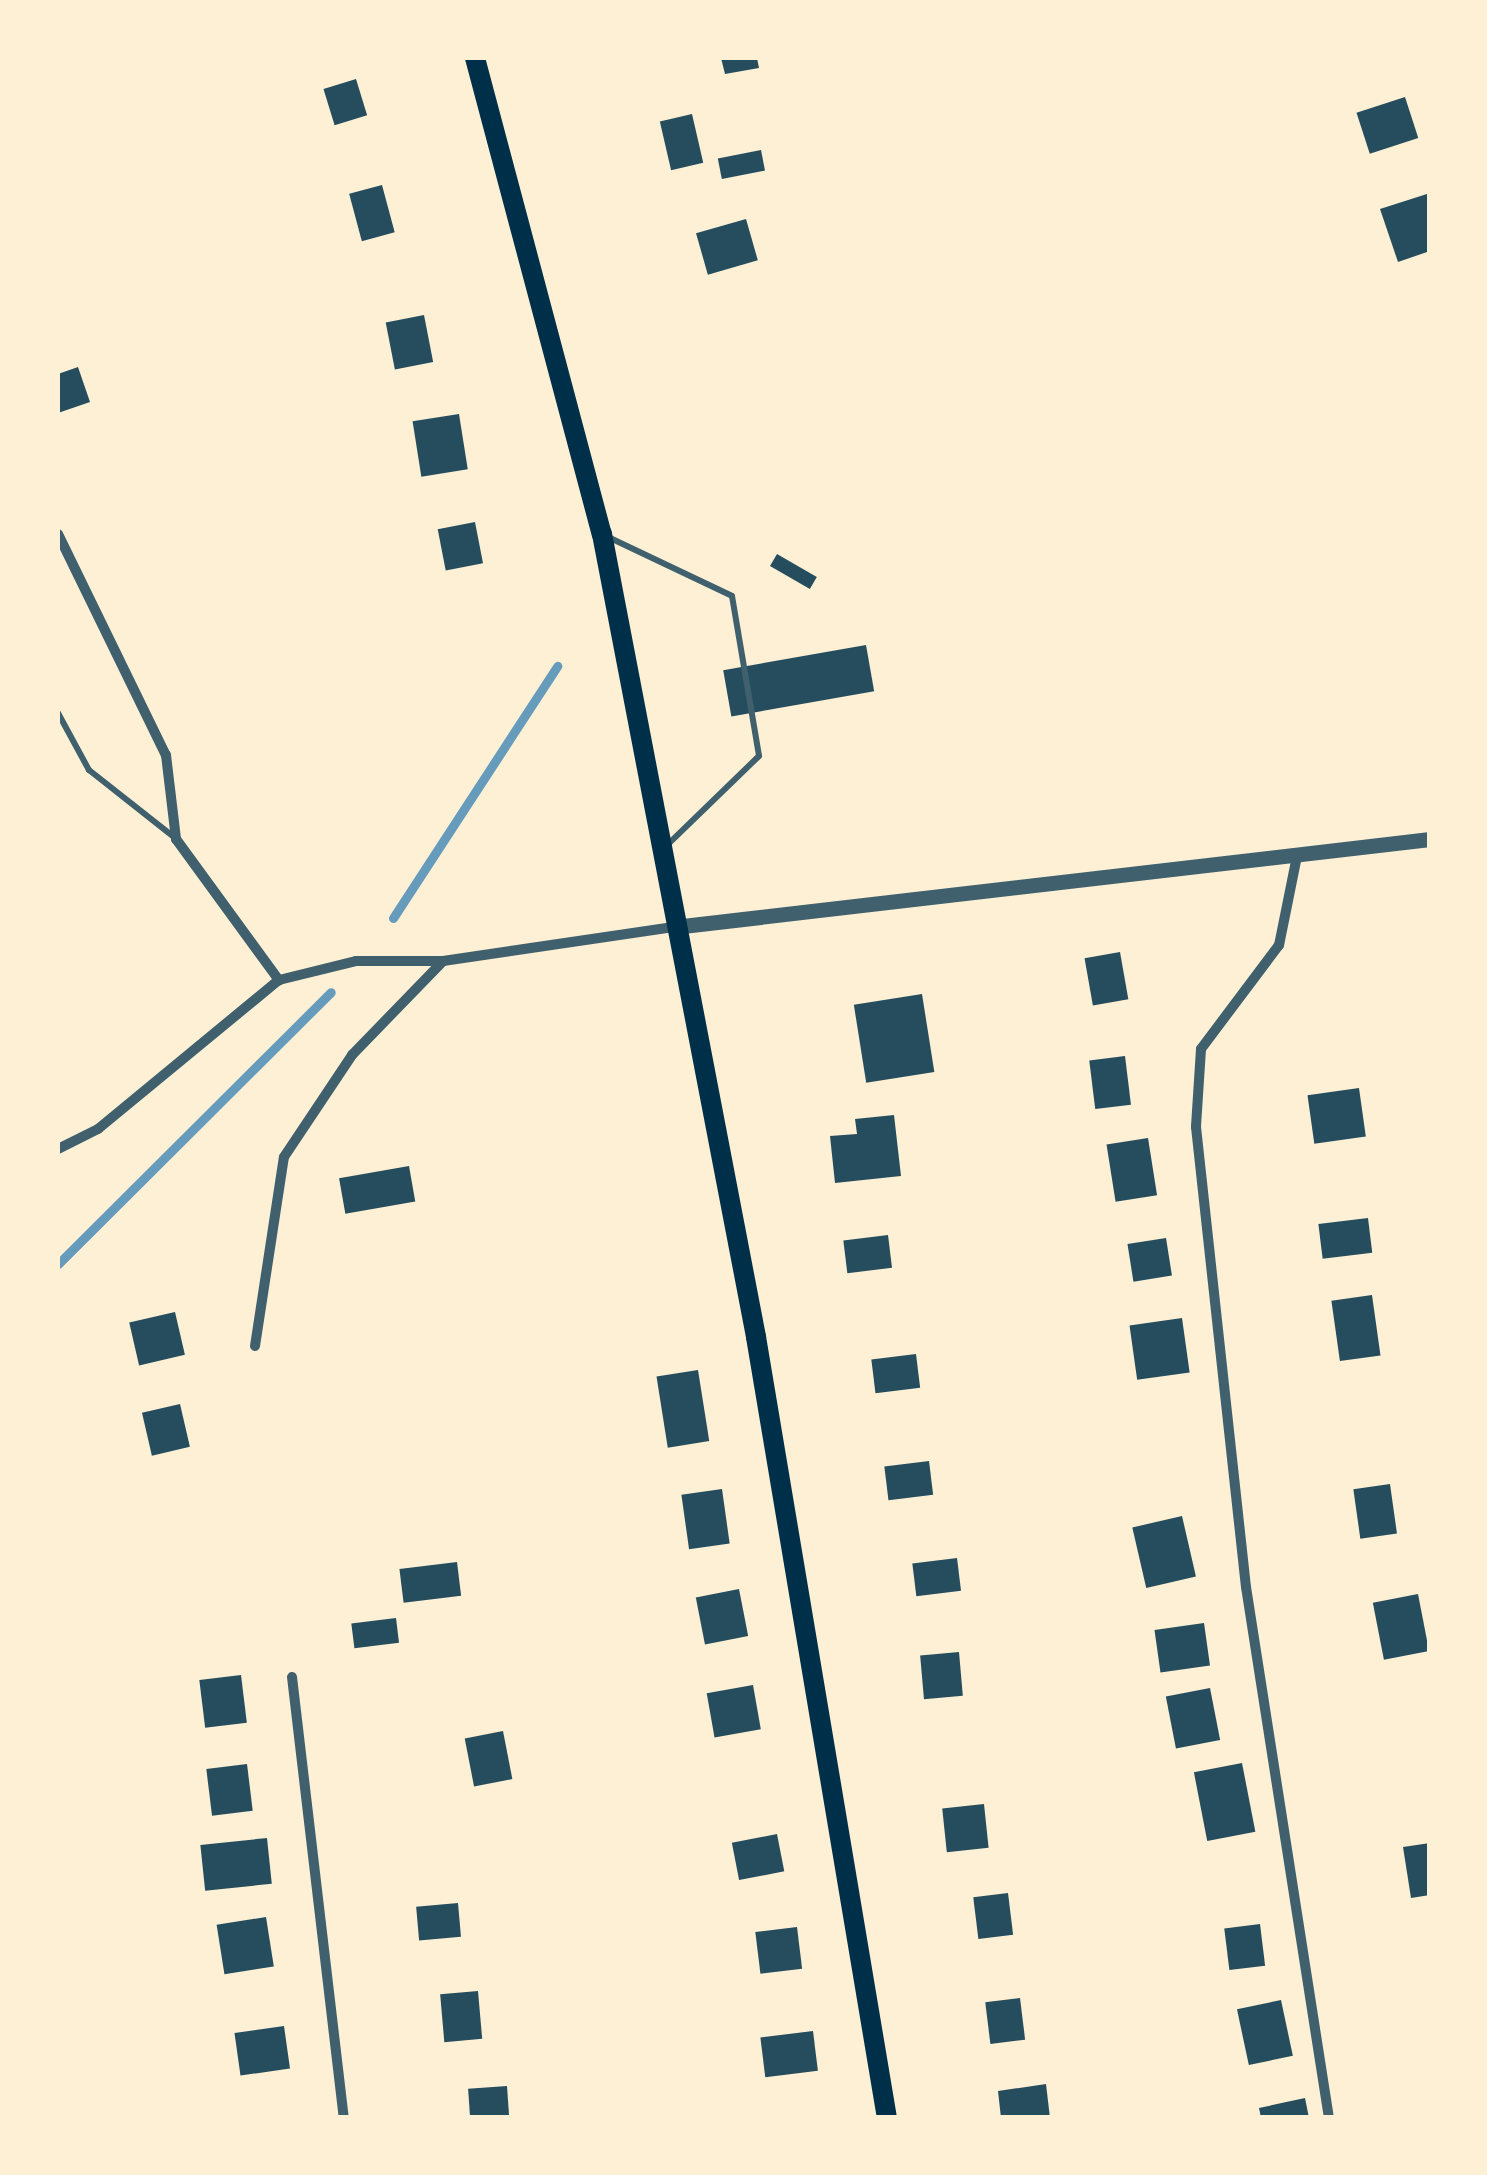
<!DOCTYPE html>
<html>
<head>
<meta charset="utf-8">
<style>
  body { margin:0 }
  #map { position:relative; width:1487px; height:2175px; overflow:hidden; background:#fdf0d5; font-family:Arial,sans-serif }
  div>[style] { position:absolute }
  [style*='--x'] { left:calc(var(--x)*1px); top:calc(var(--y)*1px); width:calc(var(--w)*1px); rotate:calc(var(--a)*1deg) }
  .stream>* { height:9px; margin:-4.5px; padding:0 4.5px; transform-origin:4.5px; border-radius:4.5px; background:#669bbc }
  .building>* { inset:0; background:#264d5e; transform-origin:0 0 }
  .service>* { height:6px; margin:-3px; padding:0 3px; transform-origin:3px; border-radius:3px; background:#3f606c }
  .minor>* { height:10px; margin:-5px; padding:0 5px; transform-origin:5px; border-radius:5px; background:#3f606c }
  .tertiary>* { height:15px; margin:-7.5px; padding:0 7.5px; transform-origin:7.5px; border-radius:7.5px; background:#3f606c }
  .primary>* { height:20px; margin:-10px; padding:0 10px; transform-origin:10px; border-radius:10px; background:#003049 }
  span { translate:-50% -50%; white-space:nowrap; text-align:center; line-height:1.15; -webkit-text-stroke:9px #fdf0d5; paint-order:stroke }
  .frame { position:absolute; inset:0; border:60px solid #fdf0d5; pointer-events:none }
</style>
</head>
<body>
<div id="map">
  <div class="stream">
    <div style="--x:393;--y:918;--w:301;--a:-56.9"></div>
    <div style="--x:58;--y:1264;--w:385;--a:-44.9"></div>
  </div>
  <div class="building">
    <div style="clip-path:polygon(721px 58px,757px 58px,759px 68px,725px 74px)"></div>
    <div style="left:356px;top:79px;width:38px;height:34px;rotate:73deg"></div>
    <div style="left:1405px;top:97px;width:43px;height:51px;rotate:72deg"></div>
    <div style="left:692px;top:114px;width:50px;height:33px;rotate:77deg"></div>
    <div style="left:761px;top:150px;width:21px;height:44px;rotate:79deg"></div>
    <div style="left:382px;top:185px;width:49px;height:34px;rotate:75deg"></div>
    <div style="clip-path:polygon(1430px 193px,1430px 251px,1398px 262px,1380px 209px)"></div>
    <div style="left:746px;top:219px;width:43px;height:52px;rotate:74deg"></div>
    <div style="left:424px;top:315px;width:48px;height:39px;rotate:79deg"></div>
    <div style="clip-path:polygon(78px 367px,90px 402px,58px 413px,58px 374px)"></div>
    <div style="left:459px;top:414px;width:56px;height:47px;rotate:81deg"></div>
    <div style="left:475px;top:522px;width:42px;height:38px;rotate:79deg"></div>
    <div style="left:777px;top:554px;width:46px;height:14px;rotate:30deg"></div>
    <div style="left:866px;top:645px;width:47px;height:145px;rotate:80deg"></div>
    <div style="left:1120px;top:952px;width:48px;height:36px;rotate:80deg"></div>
    <div style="left:922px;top:994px;width:79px;height:69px;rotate:81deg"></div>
    <div style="left:1125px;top:1056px;width:49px;height:36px;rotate:83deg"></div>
    <div style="left:1359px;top:1088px;width:49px;height:52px;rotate:82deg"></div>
    <div style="clip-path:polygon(894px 1115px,901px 1176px,835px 1183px,830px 1136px,857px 1134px,855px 1119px)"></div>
    <div style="left:1148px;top:1138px;width:58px;height:42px;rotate:81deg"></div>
    <div style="left:409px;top:1166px;width:36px;height:71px;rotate:80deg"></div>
    <div style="left:1368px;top:1218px;width:35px;height:50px;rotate:83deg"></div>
    <div style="left:888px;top:1235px;width:33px;height:45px;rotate:83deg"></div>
    <div style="left:1166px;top:1238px;width:38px;height:39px;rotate:81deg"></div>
    <div style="left:1372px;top:1295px;width:61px;height:41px;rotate:82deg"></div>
    <div style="left:175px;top:1312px;width:44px;height:47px;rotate:77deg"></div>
    <div style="left:1182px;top:1318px;width:55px;height:53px;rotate:82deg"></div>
    <div style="left:916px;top:1354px;width:34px;height:45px;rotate:83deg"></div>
    <div style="left:698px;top:1370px;width:72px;height:42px;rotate:81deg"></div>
    <div style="left:180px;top:1404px;width:44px;height:39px;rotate:77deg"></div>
    <div style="left:929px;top:1461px;width:34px;height:45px;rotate:83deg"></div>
    <div style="left:1390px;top:1484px;width:50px;height:37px;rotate:82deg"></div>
    <div style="left:722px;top:1489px;width:55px;height:41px;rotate:82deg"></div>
    <div style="left:1182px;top:1516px;width:62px;height:51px;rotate:77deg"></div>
    <div style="left:957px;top:1558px;width:33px;height:45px;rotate:83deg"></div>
    <div style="left:457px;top:1562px;width:34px;height:58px;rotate:83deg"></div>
    <div style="left:739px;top:1589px;width:48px;height:44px;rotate:79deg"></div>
    <div style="left:1418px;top:1594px;width:58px;height:46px;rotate:79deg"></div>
    <div style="left:396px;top:1618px;width:25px;height:45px;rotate:83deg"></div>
    <div style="left:1204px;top:1623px;width:43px;height:50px;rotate:82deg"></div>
    <div style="left:959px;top:1652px;width:44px;height:39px;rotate:85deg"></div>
    <div style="left:241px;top:1675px;width:48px;height:42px;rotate:83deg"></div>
    <div style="left:753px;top:1685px;width:45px;height:47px;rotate:80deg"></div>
    <div style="left:1210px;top:1688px;width:53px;height:45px;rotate:79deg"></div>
    <div style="left:503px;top:1731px;width:49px;height:39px;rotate:79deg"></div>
    <div style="left:1242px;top:1763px;width:70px;height:49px;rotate:79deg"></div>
    <div style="left:247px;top:1764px;width:47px;height:41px;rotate:83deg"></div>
    <div style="left:984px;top:1804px;width:44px;height:42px;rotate:84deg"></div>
    <div style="left:777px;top:1834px;width:38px;height:46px;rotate:79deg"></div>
    <div style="left:267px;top:1838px;width:46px;height:67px;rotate:84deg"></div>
    <div style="clip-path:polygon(1430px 1843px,1430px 1895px,1411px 1898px,1403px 1847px)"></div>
    <div style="left:1008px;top:1893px;width:42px;height:35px;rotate:83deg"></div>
    <div style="left:458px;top:1903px;width:34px;height:42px;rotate:85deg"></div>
    <div style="left:266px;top:1917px;width:50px;height:50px;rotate:81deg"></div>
    <div style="left:1260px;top:1924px;width:42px;height:36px;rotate:83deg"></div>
    <div style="left:797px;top:1927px;width:42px;height:42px;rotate:83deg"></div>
    <div style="left:478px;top:1991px;width:48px;height:38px;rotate:85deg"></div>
    <div style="left:1020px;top:1998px;width:42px;height:35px;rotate:83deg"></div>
    <div style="left:1281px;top:2000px;width:57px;height:45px;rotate:78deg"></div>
    <div style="left:284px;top:2026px;width:43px;height:50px;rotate:82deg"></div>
    <div style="left:813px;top:2031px;width:40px;height:53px;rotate:83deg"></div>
    <div style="clip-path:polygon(1046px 2084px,1050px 2118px,1001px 2118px,998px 2091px)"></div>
    <div style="left:507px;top:2086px;width:32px;height:39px;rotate:86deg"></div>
    <div style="clip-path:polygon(1305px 2098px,1309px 2118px,1261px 2118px,1259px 2108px)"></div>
  </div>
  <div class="service">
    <div style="--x:608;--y:537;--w:137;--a:25.4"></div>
    <div style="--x:732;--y:596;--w:162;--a:80.4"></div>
    <div style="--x:759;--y:756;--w:128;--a:135.9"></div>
    <div style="--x:58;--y:713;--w:65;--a:61.5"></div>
    <div style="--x:89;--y:770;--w:110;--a:38.3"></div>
  </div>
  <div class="minor">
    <div style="--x:58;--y:534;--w:246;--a:64"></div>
    <div style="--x:166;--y:755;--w:85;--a:83.2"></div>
    <div style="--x:176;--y:839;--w:175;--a:53.9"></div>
    <div style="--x:1297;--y:856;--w:91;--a:101.4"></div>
    <div style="--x:1279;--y:945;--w:130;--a:126.9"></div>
    <div style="--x:1201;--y:1049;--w:78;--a:93.7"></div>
    <div style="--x:1196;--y:1127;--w:463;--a:83.8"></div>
    <div style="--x:1246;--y:1587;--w:537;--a:81.12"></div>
    <div style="--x:58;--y:1149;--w:45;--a:-26.6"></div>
    <div style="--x:98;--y:1129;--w:234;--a:-39.5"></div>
    <div style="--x:279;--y:980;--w:79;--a:-13.9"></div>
    <div style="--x:356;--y:961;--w:87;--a:0"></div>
    <div style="--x:443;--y:961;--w:233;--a:-8.4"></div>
    <div style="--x:255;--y:1346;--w:191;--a:-81.3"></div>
    <div style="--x:284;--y:1157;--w:123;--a:-56.3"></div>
    <div style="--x:352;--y:1055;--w:131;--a:-45.9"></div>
    <div style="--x:292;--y:1677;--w:444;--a:83.3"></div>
  </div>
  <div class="tertiary">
    <div style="--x:674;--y:927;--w:761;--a:-6.64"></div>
  </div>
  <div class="primary">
    <div style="--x:475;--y:58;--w:493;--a:75.1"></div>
    <div style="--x:602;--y:534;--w:818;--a:79.14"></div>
    <div style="--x:756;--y:1337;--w:792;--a:80.48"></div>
  </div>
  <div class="frame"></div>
</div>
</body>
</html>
